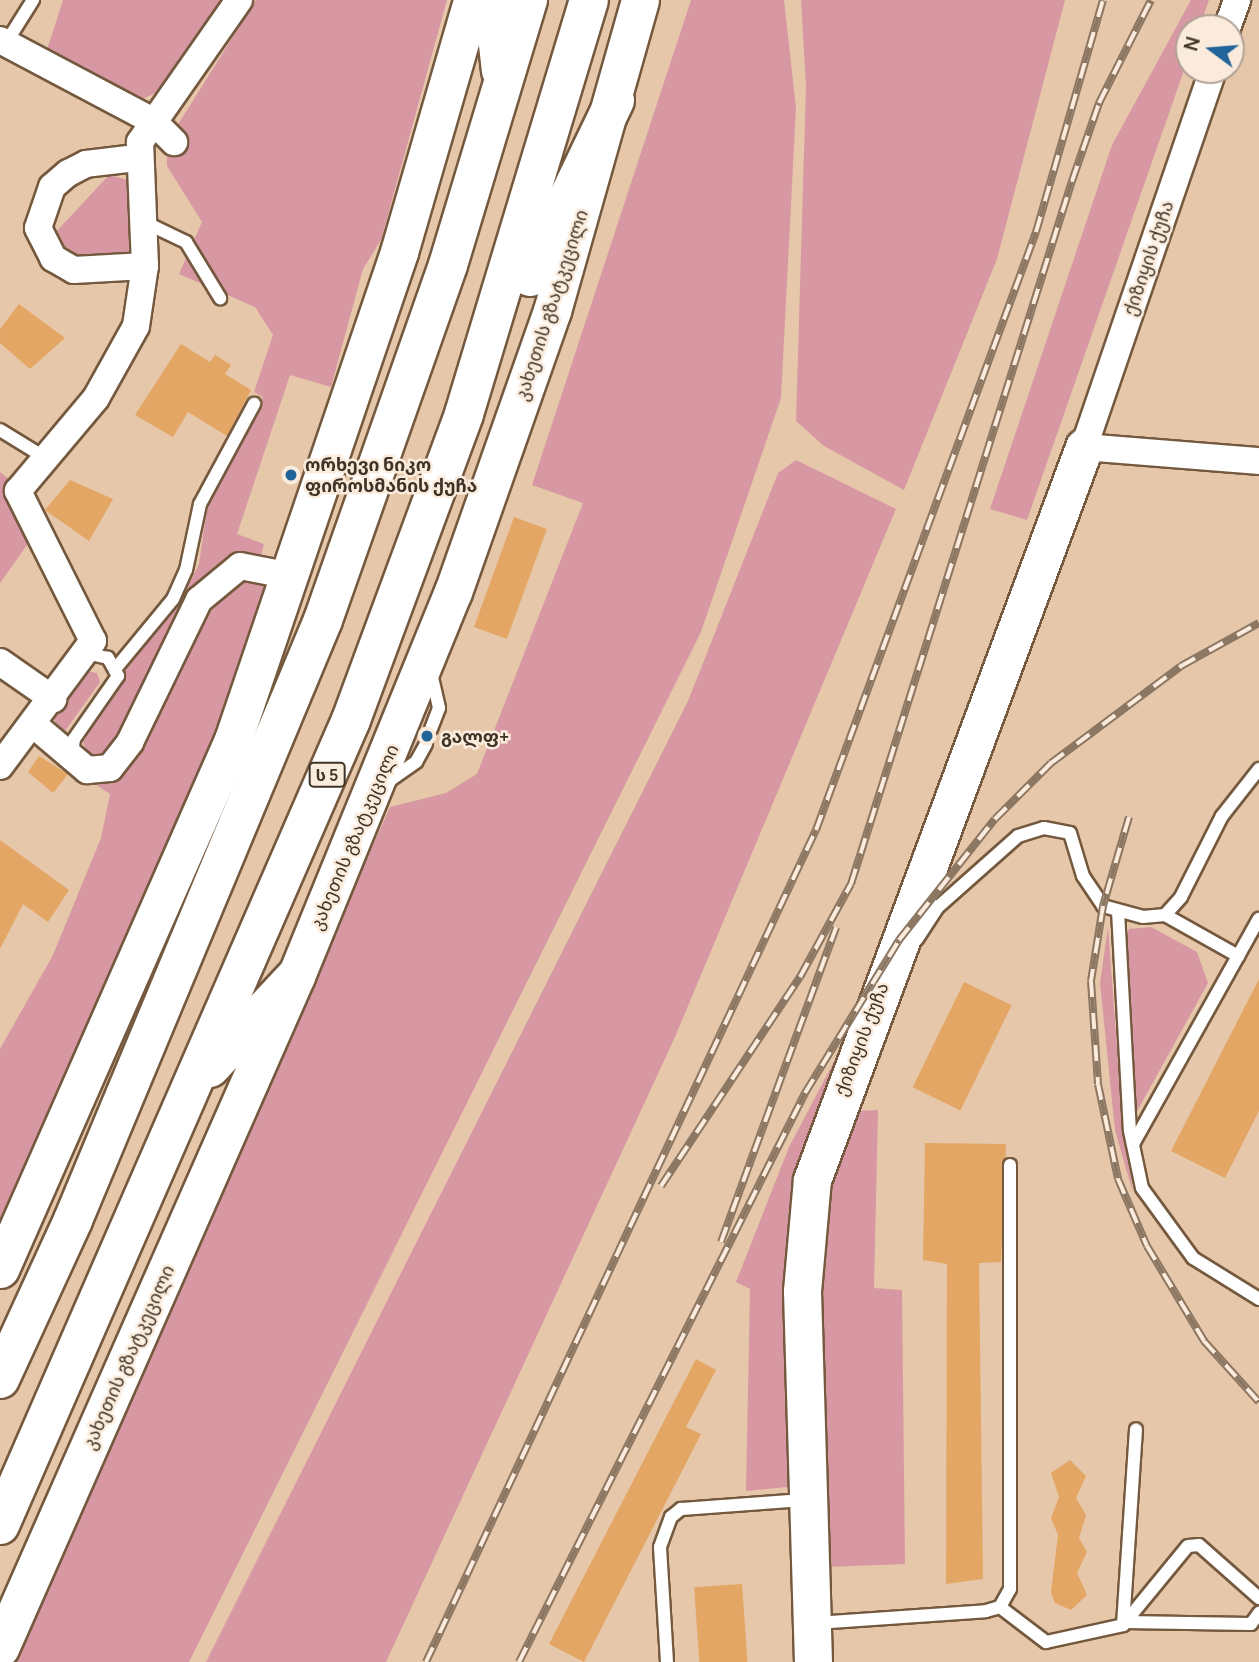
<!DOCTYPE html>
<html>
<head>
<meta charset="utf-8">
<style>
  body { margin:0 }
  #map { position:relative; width:1259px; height:1662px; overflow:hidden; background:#e6c7a9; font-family:Manrope,"Noto Sans Georgian",sans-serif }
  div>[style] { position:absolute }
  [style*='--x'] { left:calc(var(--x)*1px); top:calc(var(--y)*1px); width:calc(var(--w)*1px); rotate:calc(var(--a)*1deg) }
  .green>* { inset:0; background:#d798a3 }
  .building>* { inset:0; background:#e3a664; transform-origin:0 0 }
  .roads { filter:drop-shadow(2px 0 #74593e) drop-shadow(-2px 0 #74593e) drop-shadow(0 2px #74593e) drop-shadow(0 -2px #74593e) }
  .lane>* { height:12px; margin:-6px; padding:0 6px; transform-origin:6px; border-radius:6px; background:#fff }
  .street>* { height:26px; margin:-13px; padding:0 13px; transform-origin:13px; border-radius:13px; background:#fff }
  .secondary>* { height:37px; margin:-18.5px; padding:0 18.5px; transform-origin:18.5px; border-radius:18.5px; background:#fff }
  .highway>* { height:38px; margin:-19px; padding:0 19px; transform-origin:19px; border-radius:19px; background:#fff }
  .rail>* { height:8px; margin-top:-4px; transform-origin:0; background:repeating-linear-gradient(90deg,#fbebdc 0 16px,#8c7763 0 32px); box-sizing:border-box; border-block:2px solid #8c7763 }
  .dots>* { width:19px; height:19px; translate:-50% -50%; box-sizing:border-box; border:4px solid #fbebdc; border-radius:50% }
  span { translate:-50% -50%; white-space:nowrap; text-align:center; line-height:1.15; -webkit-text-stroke:5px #fbebdc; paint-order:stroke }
  .shield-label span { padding:2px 5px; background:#fbebdc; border:2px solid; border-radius:5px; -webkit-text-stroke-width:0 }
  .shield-label { font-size:16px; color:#3f3327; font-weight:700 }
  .street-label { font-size:18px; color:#3f3327 }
  .poi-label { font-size:18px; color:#3f3327; font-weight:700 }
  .left { translate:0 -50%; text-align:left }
  .north { position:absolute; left:1175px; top:14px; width:70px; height:70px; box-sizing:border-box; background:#fbebdc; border:2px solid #b0a194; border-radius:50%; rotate:286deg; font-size:19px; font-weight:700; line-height:28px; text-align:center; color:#3f3327 }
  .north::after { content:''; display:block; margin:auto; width:24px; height:32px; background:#216499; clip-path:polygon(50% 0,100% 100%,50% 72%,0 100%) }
</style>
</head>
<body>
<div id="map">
  <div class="green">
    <div style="clip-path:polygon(63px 0,225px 0,165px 89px,142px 99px,46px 53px)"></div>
    <div style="clip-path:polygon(256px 0,447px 0,381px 240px,363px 269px,331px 387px,290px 375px,237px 534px,264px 544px,261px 556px,242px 558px,115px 753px,90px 759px,83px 742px,132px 659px,180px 604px,199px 564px,208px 501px,263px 397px,254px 392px,273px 335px,255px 307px,179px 274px,202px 222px,167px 166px,167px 142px)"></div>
    <div style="clip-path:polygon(691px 0,784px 0,796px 108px,781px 398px,701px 632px,189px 1662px,10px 1662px,390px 807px,446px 793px,477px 774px,583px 503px,532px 485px)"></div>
    <div style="clip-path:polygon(801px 0,1065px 0,997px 259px,904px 490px,824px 446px,796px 421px,806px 85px)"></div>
    <div style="clip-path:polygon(1191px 0,1209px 0,1199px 28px,1189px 28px,1189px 56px,1027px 520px,990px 509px,1112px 145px)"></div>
    <div style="clip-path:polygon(109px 175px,128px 180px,133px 192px,131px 252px,120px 260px,84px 258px,60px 244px,55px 233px)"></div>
    <div style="clip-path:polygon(796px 460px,896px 509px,675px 1037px,386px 1662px,206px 1662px,688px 701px,778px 473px)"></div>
    <div style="clip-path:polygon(0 472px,10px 480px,32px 538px,0 583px)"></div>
    <div style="clip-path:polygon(248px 574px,280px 582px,208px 771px,0 1246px,0 1049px,53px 955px,101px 838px,110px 794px,95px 784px,112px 778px,194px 628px)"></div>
    <div style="clip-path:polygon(86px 671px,97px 673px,100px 682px,63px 734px,54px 719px)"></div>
    <div style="clip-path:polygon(1108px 927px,1121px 1102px,1133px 1193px,1115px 1130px,1100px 983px)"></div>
    <div style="clip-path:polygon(1151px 927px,1197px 952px,1208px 983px,1135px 1115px,1125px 941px,1129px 929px)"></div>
    <div style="clip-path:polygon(837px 1056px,788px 1214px,797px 1486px,746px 1491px,750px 1289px,736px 1282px,789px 1147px)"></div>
    <div style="clip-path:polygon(878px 1110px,874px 1288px,902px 1290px,905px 1564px,827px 1567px,816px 1292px,823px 1203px,854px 1111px)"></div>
  </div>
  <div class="building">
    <div style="clip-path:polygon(19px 304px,65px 338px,30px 369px,0 343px,0 329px)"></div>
    <div style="clip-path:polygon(181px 344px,210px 362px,215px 355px,231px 365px,225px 374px,251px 390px,227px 436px,188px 412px,173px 437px,135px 415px)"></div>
    <div style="clip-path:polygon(70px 480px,113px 499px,89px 541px,45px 510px)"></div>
    <div style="left:514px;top:517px;width:35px;height:117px;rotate:20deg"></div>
    <div style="clip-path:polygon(39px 756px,68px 774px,53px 793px,28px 772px)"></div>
    <div style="clip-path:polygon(0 840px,69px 890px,48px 922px,23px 904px,0 949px)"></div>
    <div style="clip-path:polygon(1259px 979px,1259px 1111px,1225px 1178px,1171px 1151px)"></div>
    <div style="left:964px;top:982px;width:53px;height:117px;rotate:26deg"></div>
    <div style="clip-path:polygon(925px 1143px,1006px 1144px,1001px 1262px,979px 1263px,983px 1579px,946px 1584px,947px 1264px,923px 1260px)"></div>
    <div style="clip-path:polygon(696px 1359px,716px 1370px,686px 1427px,701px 1434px,584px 1662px,549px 1644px)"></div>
    <div style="clip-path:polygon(1070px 1460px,1086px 1476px,1076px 1498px,1086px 1515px,1079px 1538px,1087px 1552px,1077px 1573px,1087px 1595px,1071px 1610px,1055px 1603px,1051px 1592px,1058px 1535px,1051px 1518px,1059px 1497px,1051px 1473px)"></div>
    <div style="left:742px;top:1584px;width:78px;height:48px;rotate:86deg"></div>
  </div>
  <div class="roads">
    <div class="lane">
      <div style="--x:6;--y:43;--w:51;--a:-57.9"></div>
      <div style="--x:142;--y:221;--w:49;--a:25.5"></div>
      <div style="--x:186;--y:242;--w:66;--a:58.7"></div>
      <div style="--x:0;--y:430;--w:52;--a:31.5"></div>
      <div style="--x:116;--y:668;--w:89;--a:-50.4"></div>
      <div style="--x:173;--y:599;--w:32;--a:-66"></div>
      <div style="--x:186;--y:570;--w:67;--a:-78"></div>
      <div style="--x:200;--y:504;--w:114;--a:-61.6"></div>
      <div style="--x:431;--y:673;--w:36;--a:77"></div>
      <div style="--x:439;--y:708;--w:22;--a:111"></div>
      <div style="--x:72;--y:755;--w:16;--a:-83"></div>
      <div style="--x:74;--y:739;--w:77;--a:-55.1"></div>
      <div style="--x:118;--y:676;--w:21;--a:-119"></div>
      <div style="--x:108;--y:658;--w:22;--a:-167"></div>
      <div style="--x:386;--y:783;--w:37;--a:-35"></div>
      <div style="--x:416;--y:762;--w:21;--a:-61"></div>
      <div style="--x:1118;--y:911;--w:220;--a:86.9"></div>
      <div style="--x:1130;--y:1131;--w:58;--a:78.1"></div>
      <div style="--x:1142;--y:1188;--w:87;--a:53.9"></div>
      <div style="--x:1193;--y:1258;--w:78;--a:31.8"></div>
      <div style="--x:1165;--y:915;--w:84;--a:29.3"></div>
      <div style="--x:917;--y:939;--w:38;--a:-57"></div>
      <div style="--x:938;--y:907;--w:107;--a:-41.6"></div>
      <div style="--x:1018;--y:836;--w:27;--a:-17"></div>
      <div style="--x:1044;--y:828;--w:26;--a:11"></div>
      <div style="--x:1070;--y:833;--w:45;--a:73.2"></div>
      <div style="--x:1083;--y:876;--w:36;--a:56"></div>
      <div style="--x:1103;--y:906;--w:41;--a:15.4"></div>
      <div style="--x:1143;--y:917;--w:22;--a:-5"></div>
      <div style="--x:1165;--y:915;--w:24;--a:-48"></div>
      <div style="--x:1181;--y:897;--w:91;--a:-63.2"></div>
      <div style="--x:1222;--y:816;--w:60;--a:-51.8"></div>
      <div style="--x:1133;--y:1144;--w:258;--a:-60.8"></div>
      <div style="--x:1000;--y:1607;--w:58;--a:37.3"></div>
      <div style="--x:1046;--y:1642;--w:79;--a:-12.4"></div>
      <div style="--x:1123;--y:1625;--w:196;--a:-86.2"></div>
      <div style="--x:1125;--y:1622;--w:126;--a:0.9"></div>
      <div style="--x:1251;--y:1624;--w:14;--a:-54"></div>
      <div style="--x:816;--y:1623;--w:170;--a:-4"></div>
      <div style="--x:986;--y:1611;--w:15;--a:-16"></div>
      <div style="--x:1000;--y:1607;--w:21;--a:-61"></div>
      <div style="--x:1010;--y:1589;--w:424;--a:-90"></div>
      <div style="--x:1123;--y:1625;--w:102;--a:-50.6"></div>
      <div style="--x:1188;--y:1546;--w:11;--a:-5"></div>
      <div style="--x:1199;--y:1545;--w:80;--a:41.5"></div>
      <div style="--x:667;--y:1662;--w:115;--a:-93.5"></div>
      <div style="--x:660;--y:1547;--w:32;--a:-70"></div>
      <div style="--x:671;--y:1517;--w:13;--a:-39"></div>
      <div style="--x:681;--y:1509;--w:123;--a:-4.2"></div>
    </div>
    <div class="street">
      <div style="--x:1227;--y:28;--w:30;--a:-70"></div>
      <div style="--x:0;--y:40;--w:173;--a:27.9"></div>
      <div style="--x:153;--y:121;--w:30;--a:45"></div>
      <div style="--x:1213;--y:70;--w:398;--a:108.9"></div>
      <div style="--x:1084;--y:447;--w:176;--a:4.6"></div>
      <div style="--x:136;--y:158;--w:50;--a:173.2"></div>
      <div style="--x:86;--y:164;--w:20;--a:153"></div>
      <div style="--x:68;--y:173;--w:21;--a:139"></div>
      <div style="--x:52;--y:187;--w:43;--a:108.9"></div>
      <div style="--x:38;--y:228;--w:34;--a:63"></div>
      <div style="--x:53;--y:258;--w:24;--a:30"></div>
      <div style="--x:74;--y:270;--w:71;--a:-3.2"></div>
      <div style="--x:0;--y:662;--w:65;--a:34.9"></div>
      <div style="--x:34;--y:725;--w:70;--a:40.3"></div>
      <div style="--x:87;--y:770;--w:23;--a:-5"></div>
      <div style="--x:110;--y:768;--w:33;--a:-52"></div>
      <div style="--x:130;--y:742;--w:158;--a:-64.1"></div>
      <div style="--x:199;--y:600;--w:53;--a:-39.7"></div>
      <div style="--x:240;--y:566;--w:47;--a:11.1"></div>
      <div style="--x:0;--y:766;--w:156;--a:-53.4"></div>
      <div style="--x:93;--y:641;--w:168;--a:-116.6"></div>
      <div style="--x:18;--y:491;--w:121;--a:-50"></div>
      <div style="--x:96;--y:398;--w:82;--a:-60.9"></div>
      <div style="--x:136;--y:326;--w:61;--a:-81.5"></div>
      <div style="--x:145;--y:266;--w:124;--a:-92.3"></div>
      <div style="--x:140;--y:142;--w:173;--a:-55.1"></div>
    </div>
    <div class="secondary">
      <div style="--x:0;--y:1269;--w:578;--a:-66.23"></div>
      <div style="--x:233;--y:740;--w:515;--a:-71.21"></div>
      <div style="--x:399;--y:252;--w:262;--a:-73.8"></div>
      <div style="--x:0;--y:1648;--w:734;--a:-66.23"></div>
      <div style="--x:296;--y:976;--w:415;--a:-67.8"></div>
      <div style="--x:453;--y:592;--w:298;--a:-70.6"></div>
      <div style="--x:552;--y:311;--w:323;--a:-74.2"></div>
      <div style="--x:813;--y:1662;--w:371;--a:-91.7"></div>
      <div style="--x:802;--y:1291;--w:111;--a:-84.9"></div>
      <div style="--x:812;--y:1180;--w:782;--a:-69.64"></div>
    </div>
    <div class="highway">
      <div style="--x:493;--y:0;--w:71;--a:83.6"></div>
      <div style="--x:530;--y:277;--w:196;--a:-64.3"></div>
      <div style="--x:210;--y:1068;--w:126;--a:-46.9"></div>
      <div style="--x:0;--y:1379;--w:175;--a:-65.3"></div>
      <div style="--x:73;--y:1220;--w:650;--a:-67.38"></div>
      <div style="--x:323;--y:620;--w:376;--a:-70.6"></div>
      <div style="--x:448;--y:265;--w:277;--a:-73.2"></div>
      <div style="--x:0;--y:1525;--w:878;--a:-66.44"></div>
      <div style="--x:351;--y:720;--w:326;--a:-69.7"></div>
      <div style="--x:464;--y:414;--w:432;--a:-73.2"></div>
    </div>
  </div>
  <div class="rail">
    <div style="--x:1129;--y:817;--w:93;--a:106.3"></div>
    <div style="--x:1103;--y:906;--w:76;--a:99.1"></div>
    <div style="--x:1091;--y:981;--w:103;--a:86.1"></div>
    <div style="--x:1098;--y:1084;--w:97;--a:78.1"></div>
    <div style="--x:1118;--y:1179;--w:73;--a:66.6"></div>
    <div style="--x:1147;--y:1246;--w:111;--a:59"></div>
    <div style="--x:1204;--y:1341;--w:82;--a:48"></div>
    <div style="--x:661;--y:1186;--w:251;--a:-56.4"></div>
    <div style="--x:800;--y:977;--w:106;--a:-61.3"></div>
    <div style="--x:851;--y:884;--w:737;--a:-72.55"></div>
    <div style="--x:1072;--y:181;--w:83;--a:-70.9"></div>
    <div style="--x:1099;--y:103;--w:115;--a:-63.2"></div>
    <div style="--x:721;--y:1242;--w:335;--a:-69.9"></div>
    <div style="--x:426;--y:1662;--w:919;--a:-64.89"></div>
    <div style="--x:816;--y:830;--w:637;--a:-69.8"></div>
    <div style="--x:1036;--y:232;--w:241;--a:-73.9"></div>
    <div style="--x:519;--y:1662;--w:637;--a:-63.31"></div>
    <div style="--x:805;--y:1093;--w:180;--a:-58.4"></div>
    <div style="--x:899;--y:940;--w:154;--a:-51.6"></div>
    <div style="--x:995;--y:819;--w:79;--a:-45"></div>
    <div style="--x:1051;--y:763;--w:162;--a:-36.7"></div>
    <div style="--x:1181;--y:666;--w:89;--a:-28.9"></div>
  </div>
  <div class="dots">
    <div style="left:291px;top:475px;background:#216499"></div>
    <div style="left:427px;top:736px;background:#216499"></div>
  </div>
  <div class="shield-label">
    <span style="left:327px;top:775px">ს 5</span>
  </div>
  <div class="street-label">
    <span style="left:1148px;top:258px;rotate:-71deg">ქიზიყის ქუჩა</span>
    <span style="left:551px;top:305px;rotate:-72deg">კახეთის გზატკეცილი</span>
    <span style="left:354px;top:837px;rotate:-67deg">კახეთის გზატკეცილი</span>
    <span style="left:861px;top:1039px;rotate:-69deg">ქიზიყის ქუჩა</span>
    <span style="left:128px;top:1357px;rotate:-66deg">კახეთის გზატკეცილი</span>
  </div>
  <div class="poi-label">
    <span class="left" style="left:305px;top:475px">ორხევი ნიკო<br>ფიროსმანის ქუჩა</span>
    <span class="left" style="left:441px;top:736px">გალფ+</span>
  </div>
  <div class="north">N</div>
</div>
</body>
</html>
